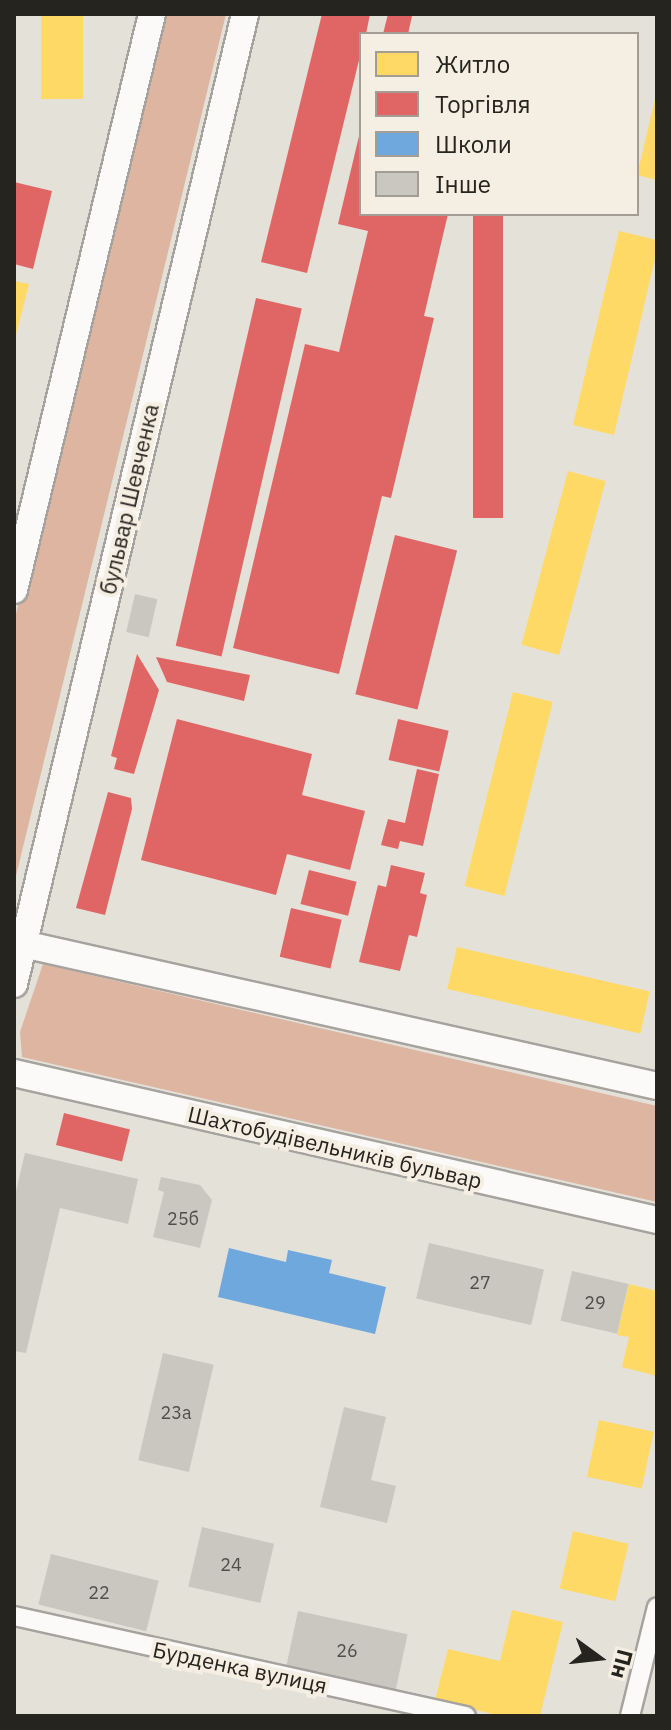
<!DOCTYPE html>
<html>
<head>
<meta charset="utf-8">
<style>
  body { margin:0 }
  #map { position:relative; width:671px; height:1730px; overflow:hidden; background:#e4e1d9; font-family:"IBM Plex Sans",sans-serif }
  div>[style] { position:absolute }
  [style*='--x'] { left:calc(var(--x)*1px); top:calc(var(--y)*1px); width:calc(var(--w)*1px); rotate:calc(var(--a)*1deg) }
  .forest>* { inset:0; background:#ddb5a0 }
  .homes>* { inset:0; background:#ffd966; transform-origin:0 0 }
  .shops>* { inset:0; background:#e06666; transform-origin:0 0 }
  .schools>* { inset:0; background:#6fa8dc }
  .building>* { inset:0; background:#cac7c1; transform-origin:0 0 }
  .roads { filter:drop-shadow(2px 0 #a6a39e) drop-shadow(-2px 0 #a6a39e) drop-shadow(0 2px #a6a39e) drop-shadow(0 -2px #a6a39e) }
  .minor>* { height:18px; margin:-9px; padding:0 9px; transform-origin:9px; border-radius:9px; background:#fbfaf9 }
  .secondary>* { height:26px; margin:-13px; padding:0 13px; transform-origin:13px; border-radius:13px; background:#fbfaf9 }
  span { translate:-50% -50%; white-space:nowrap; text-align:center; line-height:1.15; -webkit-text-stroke:8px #f5efe3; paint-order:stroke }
  .number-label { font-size:18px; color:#514e49 }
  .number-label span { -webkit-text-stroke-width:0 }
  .street-label { font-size:22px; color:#26241f }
  .frame { position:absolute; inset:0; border:16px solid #26241f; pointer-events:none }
  .legend { position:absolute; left:359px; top:32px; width:280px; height:184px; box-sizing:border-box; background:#f5efe3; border:2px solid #a29e95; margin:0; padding:10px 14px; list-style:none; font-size:24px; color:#26241f }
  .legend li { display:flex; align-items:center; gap:16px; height:40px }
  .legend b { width:40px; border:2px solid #a29e95 }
  .north { position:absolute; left:559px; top:1618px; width:80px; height:80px; -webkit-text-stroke:6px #f5efe3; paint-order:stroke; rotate:105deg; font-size:22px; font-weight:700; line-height:32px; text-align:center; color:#26241f }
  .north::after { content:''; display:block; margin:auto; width:28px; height:36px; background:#26241f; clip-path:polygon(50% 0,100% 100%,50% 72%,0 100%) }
</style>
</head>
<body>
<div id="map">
  <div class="forest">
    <div style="clip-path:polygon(161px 14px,226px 14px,14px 884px,14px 622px)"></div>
    <div style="clip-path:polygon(43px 964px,657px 1106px,657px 1202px,22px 1057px,20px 1032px)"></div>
  </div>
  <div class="homes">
    <div style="left:41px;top:14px;width:42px;height:85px"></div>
    <div style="clip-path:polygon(656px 95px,657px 96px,657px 180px,637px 175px)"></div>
    <div style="clip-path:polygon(619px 231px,657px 240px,657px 250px,614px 435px,573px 425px)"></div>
    <div style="clip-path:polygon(14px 281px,29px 284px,15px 339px,14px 339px)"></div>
    <div style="left:568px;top:471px;width:39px;height:180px;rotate:15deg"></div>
    <div style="left:513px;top:692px;width:41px;height:200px;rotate:14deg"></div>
    <div style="left:457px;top:947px;width:198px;height:43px;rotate:13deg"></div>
    <div style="clip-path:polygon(629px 1284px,657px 1291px,657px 1376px,622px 1367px,629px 1337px,617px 1335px)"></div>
    <div style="left:599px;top:1420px;width:56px;height:58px;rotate:12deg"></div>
    <div style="left:573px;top:1531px;width:57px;height:59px;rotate:13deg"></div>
    <div style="clip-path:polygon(512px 1610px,563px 1622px,540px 1716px,501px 1716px,435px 1700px,448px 1649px,500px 1661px)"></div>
  </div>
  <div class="shops">
    <div style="clip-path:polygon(322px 14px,370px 14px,366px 34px,361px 34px,361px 52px,307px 273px,261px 262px)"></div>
    <div style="clip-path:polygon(388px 14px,412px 16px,408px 34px,383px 34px)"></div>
    <div style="clip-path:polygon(360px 132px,361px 214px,448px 214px,424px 316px,434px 318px,391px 498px,382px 496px,339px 674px,233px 648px,305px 344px,339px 352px,368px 231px,338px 224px)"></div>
    <div style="clip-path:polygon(14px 182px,52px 191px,33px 269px,14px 264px)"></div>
    <div style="left:473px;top:214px;width:30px;height:304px"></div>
    <div style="left:256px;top:298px;width:47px;height:357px;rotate:13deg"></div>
    <div style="left:395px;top:535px;width:64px;height:164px;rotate:14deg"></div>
    <div style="clip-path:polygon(137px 654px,159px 690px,134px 774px,114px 769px,117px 758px,111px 756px)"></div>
    <div style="clip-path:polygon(156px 657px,250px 675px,244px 701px,167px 682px)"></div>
    <div style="clip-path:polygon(177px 719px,312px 754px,302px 795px,365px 811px,350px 870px,287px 854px,276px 895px,141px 860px)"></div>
    <div style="left:398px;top:719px;width:52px;height:42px;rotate:13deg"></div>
    <div style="clip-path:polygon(417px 769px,439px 774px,423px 846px,400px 841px,398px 849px,381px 845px,388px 819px,405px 823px)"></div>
    <div style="clip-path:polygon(108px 792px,131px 798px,132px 809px,105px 915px,76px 908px)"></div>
    <div style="clip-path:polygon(391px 865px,425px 873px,420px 893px,427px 895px,417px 937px,409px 935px,400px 971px,359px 962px,378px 885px,386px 887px)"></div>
    <div style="left:309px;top:870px;width:49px;height:35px;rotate:14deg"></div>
    <div style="left:291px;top:908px;width:52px;height:50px;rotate:13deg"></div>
    <div style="left:64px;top:1113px;width:68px;height:33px;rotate:14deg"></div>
  </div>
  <div class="schools">
    <div style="clip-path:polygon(229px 1248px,286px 1262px,288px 1250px,332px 1260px,329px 1273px,386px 1287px,375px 1334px,218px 1297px)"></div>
  </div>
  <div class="building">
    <div style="left:135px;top:594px;width:23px;height:39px;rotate:13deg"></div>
    <div style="clip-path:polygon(25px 1153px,138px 1179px,128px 1224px,60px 1208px,26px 1353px,14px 1351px,14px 1200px)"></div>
    <div style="clip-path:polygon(161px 1177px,200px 1185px,212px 1200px,200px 1248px,153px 1237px,164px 1192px,158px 1190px)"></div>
    <div style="left:429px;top:1243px;width:118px;height:57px;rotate:13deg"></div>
    <div style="left:572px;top:1271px;width:58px;height:51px;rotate:13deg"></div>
    <div style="left:163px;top:1353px;width:52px;height:110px;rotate:13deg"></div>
    <div style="clip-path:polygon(344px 1407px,386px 1417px,371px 1480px,396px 1486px,387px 1523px,320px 1507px)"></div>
    <div style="left:202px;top:1527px;width:74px;height:61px;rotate:13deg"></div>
    <div style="left:51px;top:1554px;width:111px;height:52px;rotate:14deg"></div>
    <div style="left:298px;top:1611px;width:112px;height:59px;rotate:12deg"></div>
  </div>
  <div class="roads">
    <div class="minor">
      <div style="--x:14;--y:1616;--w:463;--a:12.5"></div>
      <div style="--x:630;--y:1716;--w:112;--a:-76.1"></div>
    </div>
    <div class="secondary">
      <div style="--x:14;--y:590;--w:592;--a:-76.53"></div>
      <div style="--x:14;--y:942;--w:659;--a:12.62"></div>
      <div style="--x:14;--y:984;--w:997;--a:-76.6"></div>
      <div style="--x:14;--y:1073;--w:660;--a:12.88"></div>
    </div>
  </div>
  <div class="number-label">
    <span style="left:183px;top:1219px">25б</span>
    <span style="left:480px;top:1283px">27</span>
    <span style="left:595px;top:1303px">29</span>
    <span style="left:176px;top:1413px">23а</span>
    <span style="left:231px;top:1565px">24</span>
    <span style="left:99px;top:1593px">22</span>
    <span style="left:347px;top:1651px">26</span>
  </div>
  <div class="street-label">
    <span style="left:129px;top:499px;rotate:-77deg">бульвар Шевченка</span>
    <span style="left:335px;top:1147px;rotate:13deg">Шахтобудівельників бульвар</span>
    <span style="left:240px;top:1667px;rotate:12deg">Бурденка вулиця</span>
  </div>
  <div class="frame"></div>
  <ul class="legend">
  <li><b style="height:22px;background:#ffd966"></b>Житло</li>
  <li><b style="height:22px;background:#e06666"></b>Торгівля</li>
  <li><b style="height:22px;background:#6fa8dc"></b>Школи</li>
  <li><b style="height:22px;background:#cac7c1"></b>Інше</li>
  </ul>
  <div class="north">Пн</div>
</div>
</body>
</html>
